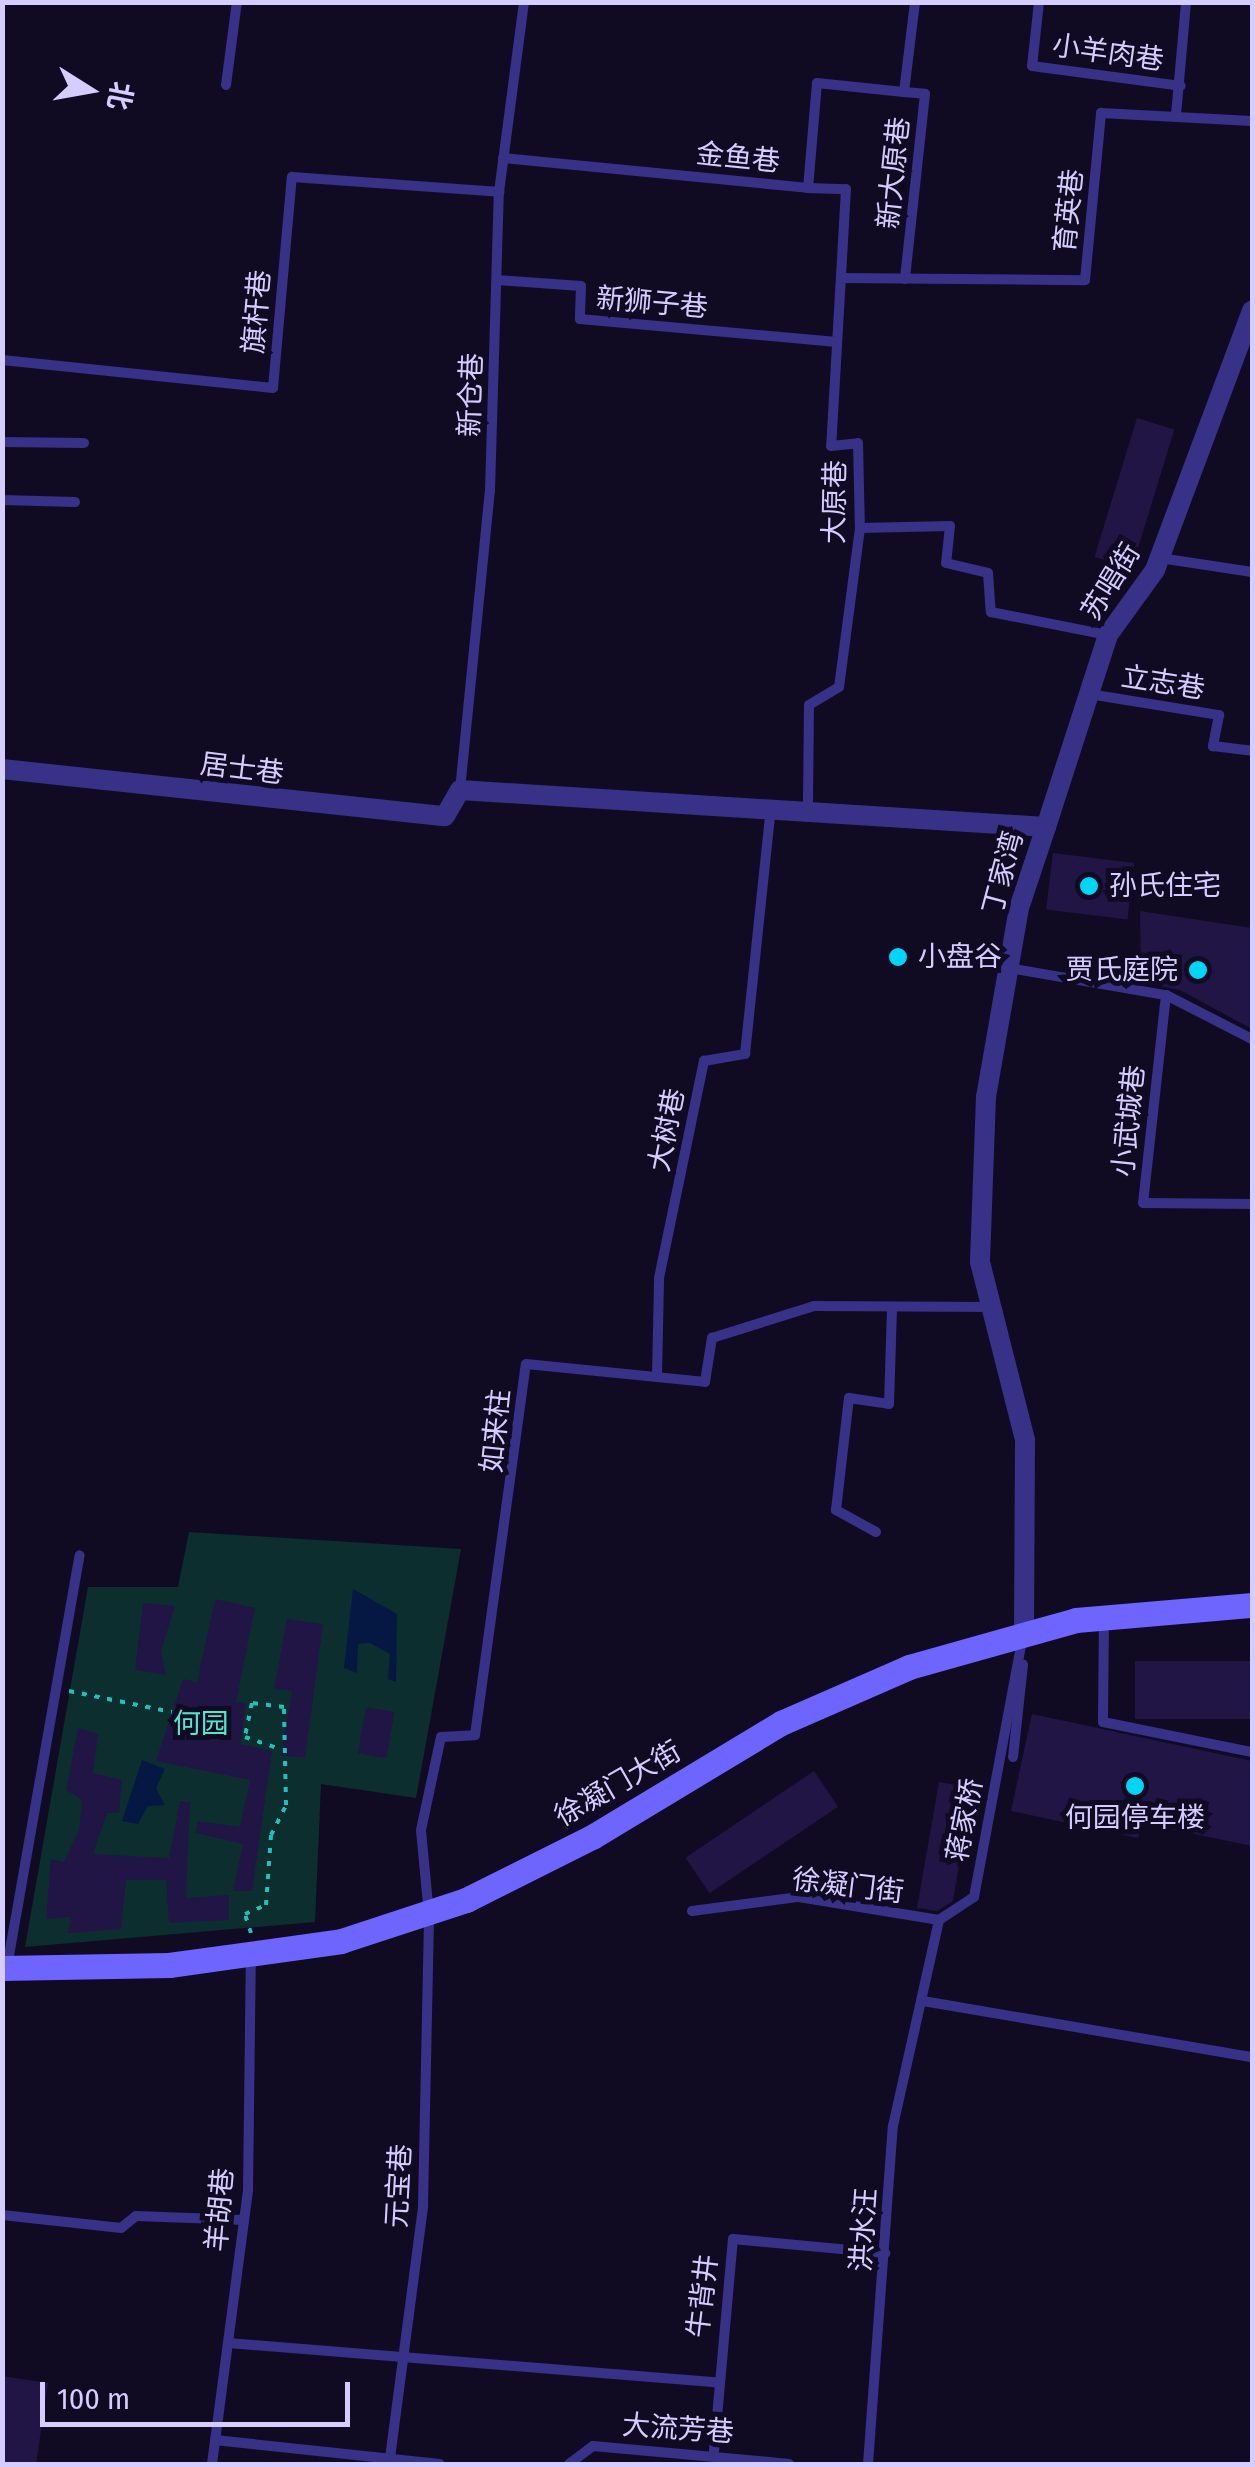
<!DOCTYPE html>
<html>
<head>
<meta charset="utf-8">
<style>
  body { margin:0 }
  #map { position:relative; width:1255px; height:2467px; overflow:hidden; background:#100b23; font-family:"Fira Sans Condensed","Noto Sans SC",sans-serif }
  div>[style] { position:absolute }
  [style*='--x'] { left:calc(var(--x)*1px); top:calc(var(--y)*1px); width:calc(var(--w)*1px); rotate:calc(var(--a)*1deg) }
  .green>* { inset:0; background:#0d2e2e }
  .water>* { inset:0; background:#041843 }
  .building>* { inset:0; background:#211546; transform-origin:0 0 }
  .path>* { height:4px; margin-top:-2px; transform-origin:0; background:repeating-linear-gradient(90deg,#20c0bd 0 5px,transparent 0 13px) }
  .lane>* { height:10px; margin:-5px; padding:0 5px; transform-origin:5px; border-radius:5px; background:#373187 }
  .street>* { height:20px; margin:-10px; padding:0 10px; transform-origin:10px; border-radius:10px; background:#373187 }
  .secondary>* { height:25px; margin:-12.5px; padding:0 12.5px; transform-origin:12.5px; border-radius:12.5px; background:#6e64ff }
  .dots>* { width:28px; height:28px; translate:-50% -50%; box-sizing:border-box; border:5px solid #100b23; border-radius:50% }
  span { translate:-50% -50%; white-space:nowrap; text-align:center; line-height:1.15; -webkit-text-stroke:10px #100b23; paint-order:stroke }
  .street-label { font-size:28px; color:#d5cdff }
  .poi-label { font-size:28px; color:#d5cdff }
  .left { translate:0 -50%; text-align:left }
  .right { translate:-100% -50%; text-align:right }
  .park-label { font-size:28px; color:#4ceccb }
  .frame { position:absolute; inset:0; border:5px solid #d5cdff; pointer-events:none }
  .north { position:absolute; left:40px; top:40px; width:100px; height:100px; -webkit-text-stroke:8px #100b23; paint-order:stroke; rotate:101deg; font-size:28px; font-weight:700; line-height:40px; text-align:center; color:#d5cdff }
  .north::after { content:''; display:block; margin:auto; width:35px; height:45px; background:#d5cdff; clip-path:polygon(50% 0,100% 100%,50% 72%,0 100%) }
  .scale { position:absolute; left:40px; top:2382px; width:310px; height:45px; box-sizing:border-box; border:5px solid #d5cdff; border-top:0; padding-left:12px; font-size:30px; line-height:35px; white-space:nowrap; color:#d5cdff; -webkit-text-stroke:8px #100b23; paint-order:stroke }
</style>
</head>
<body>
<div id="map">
  <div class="green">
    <div style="clip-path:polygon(189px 1532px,461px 1549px,416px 1798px,321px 1784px,315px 1922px,25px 1947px,88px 1587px,178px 1587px)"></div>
  </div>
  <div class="water">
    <div style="clip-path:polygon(353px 1589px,397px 1614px,396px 1682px,388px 1679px,390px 1654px,370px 1643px,358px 1644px,357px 1673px,344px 1668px)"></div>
    <div style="clip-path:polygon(142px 1760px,165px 1769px,156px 1788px,165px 1805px,148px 1806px,138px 1824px,122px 1821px)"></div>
  </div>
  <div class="building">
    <div style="left:1137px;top:418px;width:39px;height:145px;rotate:17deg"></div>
    <div style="left:1053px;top:853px;width:82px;height:57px;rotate:7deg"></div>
    <div style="clip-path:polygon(1140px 911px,1252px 928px,1252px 1029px,1180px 990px,1141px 982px)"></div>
    <div style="clip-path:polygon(215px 1599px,255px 1608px,236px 1702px,246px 1703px,240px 1744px,272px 1751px,252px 1891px,233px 1891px,243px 1844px,196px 1833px,198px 1821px,240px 1827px,250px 1780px,156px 1761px,183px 1679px,197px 1682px)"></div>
    <div style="clip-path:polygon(143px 1603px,175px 1606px,161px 1651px,166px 1675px,135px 1670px)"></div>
    <div style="clip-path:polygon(287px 1619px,323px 1624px,305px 1758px,281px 1755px,292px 1691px,274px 1689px)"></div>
    <div style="left:1252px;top:1661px;width:58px;height:117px;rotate:90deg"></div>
    <div style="left:366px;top:1707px;width:29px;height:47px;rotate:10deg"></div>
    <div style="clip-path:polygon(1032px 1714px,1252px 1761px,1252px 1846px,1142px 1823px,1138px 1838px,1011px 1811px)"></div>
    <div style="clip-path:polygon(78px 1728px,98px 1734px,93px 1773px,122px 1780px,119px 1813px,107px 1813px,93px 1854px,169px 1858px,180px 1801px,190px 1802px,186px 1898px,229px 1895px,229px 1920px,169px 1923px,166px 1880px,126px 1880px,121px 1929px,68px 1933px,71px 1917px,46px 1919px,51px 1859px,64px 1862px,79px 1829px,82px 1800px,66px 1790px)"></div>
    <div style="left:814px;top:1771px;width:43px;height:155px;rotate:56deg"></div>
    <div style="clip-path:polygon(939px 1782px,972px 1788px,953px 1901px,937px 1911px,917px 1908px)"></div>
    <div style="clip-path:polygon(2px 2376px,48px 2383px,36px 2464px,2px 2464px)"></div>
  </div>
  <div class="path">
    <div style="--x:69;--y:1691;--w:105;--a:11.5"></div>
    <div style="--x:251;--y:1933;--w:20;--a:-108"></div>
    <div style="--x:245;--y:1914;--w:23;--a:-23"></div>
    <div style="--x:266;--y:1905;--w:70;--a:-85.9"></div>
    <div style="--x:271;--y:1835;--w:34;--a:-63"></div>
    <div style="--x:286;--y:1805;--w:98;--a:-91.2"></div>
    <div style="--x:284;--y:1707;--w:32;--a:-173"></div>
    <div style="--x:252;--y:1703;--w:35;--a:102"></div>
    <div style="--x:245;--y:1737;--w:36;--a:19"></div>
  </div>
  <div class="lane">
    <div style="--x:1039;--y:2;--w:64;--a:96.2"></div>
    <div style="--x:1032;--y:66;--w:150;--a:7.6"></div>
    <div style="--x:226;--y:85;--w:84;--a:-82.5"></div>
    <div style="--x:904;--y:92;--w:21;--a:5"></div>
    <div style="--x:925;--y:94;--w:186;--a:96.2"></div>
    <div style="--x:1176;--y:115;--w:113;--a:-84.9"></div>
    <div style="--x:503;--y:158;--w:306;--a:5.6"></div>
    <div style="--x:808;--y:188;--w:105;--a:-85.1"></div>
    <div style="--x:817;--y:83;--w:87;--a:5.9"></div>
    <div style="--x:904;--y:92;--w:91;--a:-83"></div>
    <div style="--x:808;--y:188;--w:38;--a:2"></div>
    <div style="--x:846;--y:189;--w:257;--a:93.3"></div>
    <div style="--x:831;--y:446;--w:27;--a:-6"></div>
    <div style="--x:858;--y:443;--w:85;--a:88.7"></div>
    <div style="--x:860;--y:528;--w:160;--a:97.5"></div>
    <div style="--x:839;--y:687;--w:35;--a:149"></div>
    <div style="--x:809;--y:705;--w:100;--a:90.6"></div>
    <div style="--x:841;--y:278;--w:244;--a:0.5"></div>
    <div style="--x:1085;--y:280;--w:168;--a:-84.5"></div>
    <div style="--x:1101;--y:113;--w:151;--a:3"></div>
    <div style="--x:497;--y:280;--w:84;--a:4.1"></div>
    <div style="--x:581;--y:286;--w:33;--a:92"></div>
    <div style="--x:580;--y:319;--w:258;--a:5.1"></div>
    <div style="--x:2;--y:360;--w:272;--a:5.9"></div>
    <div style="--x:273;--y:388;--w:212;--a:-84.9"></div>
    <div style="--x:292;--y:177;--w:208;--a:4.1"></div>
    <div style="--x:2;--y:442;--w:82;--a:0.7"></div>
    <div style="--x:2;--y:500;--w:73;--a:1.6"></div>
    <div style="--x:860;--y:528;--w:90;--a:-1.3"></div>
    <div style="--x:950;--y:526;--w:37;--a:96"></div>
    <div style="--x:946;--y:563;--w:43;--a:13.4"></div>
    <div style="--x:988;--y:573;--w:39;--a:86"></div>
    <div style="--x:991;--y:612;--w:118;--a:11.2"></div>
    <div style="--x:1160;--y:558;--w:93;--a:8.7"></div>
    <div style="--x:1089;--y:694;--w:132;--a:9.2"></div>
    <div style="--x:1219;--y:715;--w:32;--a:101"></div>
    <div style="--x:1213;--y:746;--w:39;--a:7"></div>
    <div style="--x:460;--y:790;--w:301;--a:-84.3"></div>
    <div style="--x:490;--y:490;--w:298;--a:-88.3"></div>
    <div style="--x:499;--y:192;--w:192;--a:-82.5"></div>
    <div style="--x:1009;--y:968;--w:159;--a:9.8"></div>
    <div style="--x:1166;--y:995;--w:97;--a:27.1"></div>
    <div style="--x:1166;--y:995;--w:209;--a:96.3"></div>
    <div style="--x:1143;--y:1203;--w:109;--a:0.5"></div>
    <div style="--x:657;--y:1377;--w:99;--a:-88.8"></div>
    <div style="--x:659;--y:1278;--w:222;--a:-78.3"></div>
    <div style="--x:704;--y:1061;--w:42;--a:-9.7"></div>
    <div style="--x:745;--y:1054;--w:248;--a:-84"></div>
    <div style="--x:876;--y:1532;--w:46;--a:-151.2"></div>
    <div style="--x:836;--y:1510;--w:113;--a:-83.4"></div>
    <div style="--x:849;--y:1398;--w:40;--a:8.5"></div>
    <div style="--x:889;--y:1404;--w:93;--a:-88.2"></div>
    <div style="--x:1104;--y:1620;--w:102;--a:90.6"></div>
    <div style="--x:1103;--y:1722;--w:152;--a:11.4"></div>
    <div style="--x:1013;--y:1757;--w:93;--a:-83.8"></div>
    <div style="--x:692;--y:1911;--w:108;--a:-7.5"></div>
    <div style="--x:799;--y:1897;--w:142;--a:9.3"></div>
    <div style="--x:7;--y:1967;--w:418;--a:-80"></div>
    <div style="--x:923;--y:2001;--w:334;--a:9.7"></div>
    <div style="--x:2;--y:2215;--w:120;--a:6.2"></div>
    <div style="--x:121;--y:2228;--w:19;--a:-39"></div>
    <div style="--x:136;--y:2216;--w:108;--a:2.1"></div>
    <div style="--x:228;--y:2343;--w:489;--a:4.6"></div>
    <div style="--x:215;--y:2440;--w:226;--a:6.1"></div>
    <div style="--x:714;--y:2451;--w:213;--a:-84.9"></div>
    <div style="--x:733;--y:2239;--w:153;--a:5.3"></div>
    <div style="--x:390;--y:2458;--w:254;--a:-82.5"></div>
    <div style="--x:423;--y:2206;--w:291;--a:-88.8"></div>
    <div style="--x:429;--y:1915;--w:85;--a:-95.4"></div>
    <div style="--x:421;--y:1830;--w:95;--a:-77.9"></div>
    <div style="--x:441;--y:1737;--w:34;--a:-3"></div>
    <div style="--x:475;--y:1735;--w:374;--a:-82.2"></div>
    <div style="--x:526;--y:1364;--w:180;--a:5.7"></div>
    <div style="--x:705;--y:1382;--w:45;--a:-81"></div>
    <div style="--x:712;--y:1338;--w:107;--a:-17.4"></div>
    <div style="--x:814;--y:1306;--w:177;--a:0.3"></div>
    <div style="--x:212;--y:2464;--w:276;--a:-82.5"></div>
    <div style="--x:248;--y:2190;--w:232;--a:-89.3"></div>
    <div style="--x:569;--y:2464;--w:30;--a:-37"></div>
    <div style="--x:593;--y:2446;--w:197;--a:5.2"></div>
    <div style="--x:868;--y:2464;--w:339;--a:-85.8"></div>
    <div style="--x:893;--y:2126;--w:211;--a:-77.4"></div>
    <div style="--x:939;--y:1920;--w:42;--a:-33.3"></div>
    <div style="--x:974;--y:1897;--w:267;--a:-79.4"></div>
  </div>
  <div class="street">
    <div style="--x:2;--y:769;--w:445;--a:6.1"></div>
    <div style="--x:445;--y:816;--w:30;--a:-60"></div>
    <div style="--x:460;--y:790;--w:587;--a:3.61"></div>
    <div style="--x:1046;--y:827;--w:85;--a:108.4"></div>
    <div style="--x:1019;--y:908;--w:192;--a:99.9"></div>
    <div style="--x:986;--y:1097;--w:165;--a:92.1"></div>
    <div style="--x:980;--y:1262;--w:184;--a:75.8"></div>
    <div style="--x:1025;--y:1440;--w:189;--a:90.3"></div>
    <div style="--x:1046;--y:827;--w:202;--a:-72.1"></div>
    <div style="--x:1108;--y:635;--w:80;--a:-54.1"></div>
    <div style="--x:1155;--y:570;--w:277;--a:-69.5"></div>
  </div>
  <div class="secondary">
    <div style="--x:2;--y:1968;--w:167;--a:-1"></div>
    <div style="--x:169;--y:1965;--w:174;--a:-7.9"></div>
    <div style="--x:341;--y:1941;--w:132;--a:-18.2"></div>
    <div style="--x:466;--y:1900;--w:141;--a:-26.6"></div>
    <div style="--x:592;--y:1837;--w:221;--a:-31.1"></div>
    <div style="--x:781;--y:1723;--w:140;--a:-23.6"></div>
    <div style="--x:909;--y:1667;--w:173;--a:-15.7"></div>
    <div style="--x:1076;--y:1620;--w:177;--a:-4.9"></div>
  </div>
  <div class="dots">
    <div style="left:1089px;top:886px;background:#00d5f8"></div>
    <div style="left:898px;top:957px;background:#00d5f8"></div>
    <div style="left:1198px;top:970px;background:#00d5f8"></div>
    <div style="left:1135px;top:1786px;background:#00d5f8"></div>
  </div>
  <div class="street-label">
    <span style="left:1108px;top:53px;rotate:8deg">小羊肉巷</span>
    <span style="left:738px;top:158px;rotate:6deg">金鱼巷</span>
    <span style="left:894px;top:173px;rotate:-84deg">新大原巷</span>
    <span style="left:1069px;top:211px;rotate:-84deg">育英巷</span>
    <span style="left:652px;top:303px;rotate:5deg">新狮子巷</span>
    <span style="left:257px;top:312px;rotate:-85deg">旗杆巷</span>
    <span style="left:471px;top:395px;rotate:-88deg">新仓巷</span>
    <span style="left:835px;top:502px;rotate:-89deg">大原巷</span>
    <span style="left:1111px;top:582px;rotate:-58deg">苏唱街</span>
    <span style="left:1163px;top:683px;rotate:9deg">立志巷</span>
    <span style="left:242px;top:769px;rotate:7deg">居士巷</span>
    <span style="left:1003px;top:873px;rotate:-75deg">丁家湾</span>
    <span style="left:1129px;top:1121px;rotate:-84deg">小武城巷</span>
    <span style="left:667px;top:1130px;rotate:-79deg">大树巷</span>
    <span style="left:496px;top:1431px;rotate:-84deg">如来柱</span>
    <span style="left:618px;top:1784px;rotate:-30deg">徐凝门大街</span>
    <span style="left:965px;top:1820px;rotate:-79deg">蒋家桥</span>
    <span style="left:848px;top:1886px;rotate:7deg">徐凝门街</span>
    <span style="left:399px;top:2186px;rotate:-87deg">元宝巷</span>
    <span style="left:220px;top:2210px;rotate:-85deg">羊胡巷</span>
    <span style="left:864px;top:2230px;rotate:-86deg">洪水汪</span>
    <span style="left:703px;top:2296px;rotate:-83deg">牛背井</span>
    <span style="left:678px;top:2429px;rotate:4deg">大流芳巷</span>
  </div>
  <div class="poi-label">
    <span class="left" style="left:1109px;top:886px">孙氏住宅</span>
    <span class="left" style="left:918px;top:957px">小盘谷</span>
    <span class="right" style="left:1178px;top:970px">贾氏庭院</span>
    <span style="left:1135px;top:1818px">何园停车楼</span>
  </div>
  <div class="park-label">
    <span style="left:201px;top:1724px">何园</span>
  </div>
  <div class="frame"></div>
  <div class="north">北</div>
  <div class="scale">100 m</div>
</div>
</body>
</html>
